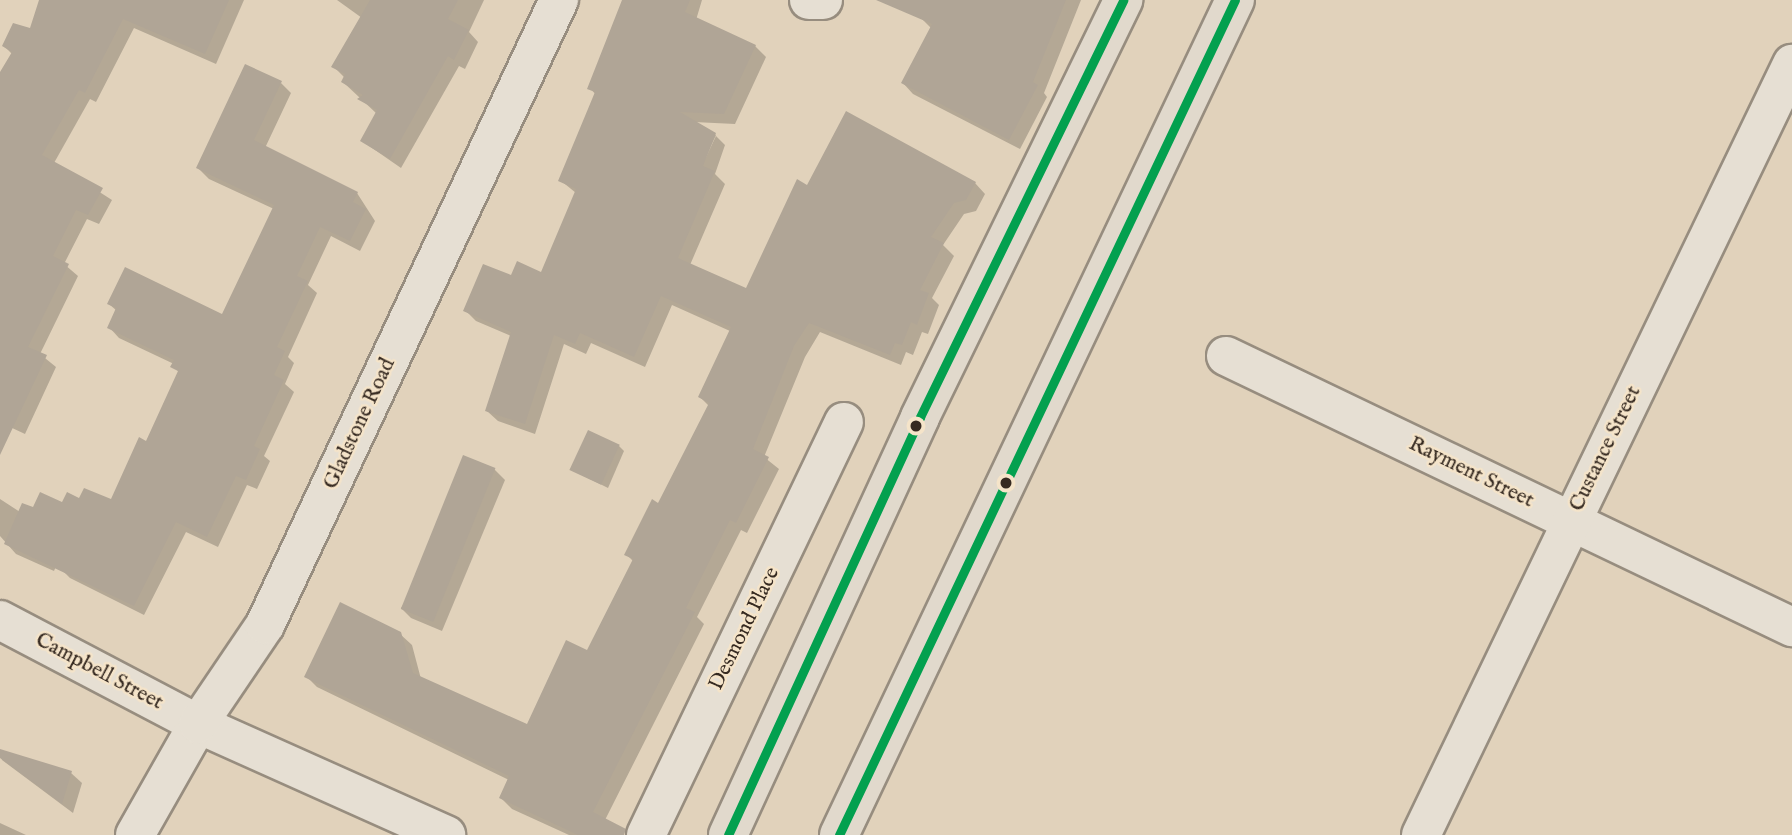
<!DOCTYPE html>
<html>
<head>
<meta charset="utf-8">
<style>
  body { margin:0 }
  #map { position:relative; width:1792px; height:835px; overflow:hidden; background:#e1d2bb; font-family:"IM FELL English",serif }
  div>[style] { position:absolute }
  [style*='--x'] { left:calc(var(--x)*1px); top:calc(var(--y)*1px); width:calc(var(--w)*1px); rotate:calc(var(--a)*1deg) }
  .shadow>* { inset:0; background:#0003 }
  .building>* { inset:0; background:#b0a596; transform-origin:0 0 }
  .roads { filter:drop-shadow(2px 0 #978d7f) drop-shadow(-2px 0 #978d7f) drop-shadow(0 2px #978d7f) drop-shadow(0 -2px #978d7f) }
  .street>* { height:38px; margin:-19px; padding:0 19px; transform-origin:19px; border-radius:19px; background:#e6dfd3 }
  .highway>* { height:38px; margin:-19px; padding:0 19px; transform-origin:19px; border-radius:19px; background:#e1d9cc }
  .bus-1>* { height:9px; margin:-4.5px; padding:0 4.5px; transform-origin:4.5px; border-radius:4.5px; background:#03a04f }
  .dots>* { width:19px; height:19px; translate:-50% -50%; box-sizing:border-box; border:4px solid #f5e4c9; border-radius:50% }
  span { translate:-50% -50%; white-space:nowrap; text-align:center; line-height:1.15; -webkit-text-stroke:5px #f5e4c9; paint-order:stroke }
  .street-label { font-size:21px; color:#362a21 }
</style>
</head>
<body>
<div id="map">
  <div class="shadow">
    <div style="clip-path:polygon(41px 0,244px 0,216px 64px,134px 28px,96px 102px,90px 99px,54px 163px,112px 200px,99px 224px,87px 219px,64px 264px,78px 276px,40px 354px,56px 367px,25px 434px,10px 427px,0 450px,0 76px,12px 54px,4px 46px,31px 31px)"></div>
    <div style="clip-path:polygon(337px 0,484px 0,469px 32px,478px 42px,465px 69px,459px 66px,401px 168px,362px 141px,377px 114px,343px 82px,345px 78px,333px 66px,362px 18px)"></div>
    <div style="clip-path:polygon(624px 0,702px 0,696px 20px,755px 46px,766px 57px,735px 124px,694px 122px,716px 135px,698px 174px,716px 136px,725px 145px,715px 174px,725px 184px,690px 265px,747px 290px,807px 187px,975px 183px,985px 194px,976px 211px,964px 214px,943px 245px,954px 256px,932px 298px,939px 305px,928px 334px,922px 332px,913px 355px,906px 352px,901px 365px,820px 332px,805px 357px,764px 457px,779px 469px,747px 533px,741px 530px,697px 617px,704px 624px,605px 820px,614px 835px,569px 835px,512px 809px,501px 798px,509px 780px,317px 687px,306px 676px,400px 634px,412px 645px,421px 679px,528px 726px,588px 653px,634px 562px,627px 555px,659px 505px,709px 406px,700px 397px,730px 331px,672px 305px,645px 367px,591px 343px,586px 354px,564px 344px,535px 434px,498px 421px,487px 411px,511px 336px,476px 321px,465px 310px,512px 278px,542px 274px,576px 193px,560px 180px,596px 95px,590px 88px)"></div>
    <div style="clip-path:polygon(928px 0,1081px 0,1044px 93px,1047px 97px,1020px 149px,913px 94px,903px 83px,931px 28px,922px 19px)"></div>
    <div style="clip-path:polygon(281px 83px,291px 93px,265px 148px,357px 193px,375px 221px,360px 251px,331px 236px,308px 285px,317px 293px,288px 357px,294px 363px,285px 384px,294px 392px,264px 456px,270px 461px,257px 489px,247px 485px,218px 547px,186px 532px,144px 615px,70px 578px,59px 567px,59px 559px,54px 571px,16px 554px,0 536px,0 499px,20px 512px,80px 500px,111px 502px,147px 443px,179px 373px,174px 364px,119px 338px,109px 327px,117px 311px,109px 304px,222px 316px,274px 209px,209px 179px,198px 168px)"></div>
    <div style="clip-path:polygon(619px 446px,624px 451px,608px 488px,572px 470px)"></div>
    <div style="clip-path:polygon(494px 469px,505px 480px,442px 631px,411px 618px,401px 608px)"></div>
    <div style="clip-path:polygon(0 750px,71px 773px,82px 783px,73px 813px,2px 760px)"></div>
    <div style="clip-path:polygon(0 823px,26px 835px,27px 835px,0 835px)"></div>
  </div>
  <div class="building">
    <div style="clip-path:polygon(39px 0,229px 0,205px 54px,123px 19px,85px 93px,79px 90px,42px 155px,103px 188px,88px 215px,76px 210px,53px 256px,69px 264px,28px 347px,47px 355px,0 455px,0 72px,12px 52px,2px 46px,13px 23px,30px 28px)"></div>
    <div style="clip-path:polygon(370px 0,458px 0,448px 19px,469px 30px,454px 60px,448px 56px,390px 159px,360px 141px,377px 110px,357px 99px,363px 95px,341px 82px,345px 74px,331px 67px)"></div>
    <div style="clip-path:polygon(622px 0,690px 0,685px 12px,756px 45px,724px 114px,680px 112px,716px 133px,703px 166px,715px 171px,678px 258px,746px 288px,797px 179px,807px 185px,846px 111px,976px 182px,966px 200px,954px 203px,931px 237px,944px 243px,920px 290px,929px 293px,917px 325px,911px 322px,902px 345px,895px 343px,890px 355px,809px 323px,794px 346px,753px 449px,769px 457px,736px 523px,730px 520px,686px 608px,695px 612px,593px 812px,626px 829px,624px 835px,578px 835px,499px 798px,509px 776px,304px 677px,340px 602px,401px 632px,413px 673px,527px 724px,566px 640px,587px 650px,633px 559px,624px 555px,652px 499px,658px 503px,709px 403px,698px 397px,731px 327px,661px 296px,634px 357px,580px 333px,575px 344px,554px 335px,525px 424px,485px 411px,511px 332px,463px 311px,483px 264px,511px 275px,517px 261px,541px 272px,576px 189px,558px 181px,595px 92px,587px 89px)"></div>
    <div style="clip-path:polygon(876px 0,1066px 0,1033px 82px,1038px 85px,1009px 140px,901px 83px,932px 24px)"></div>
    <div style="clip-path:polygon(245px 64px,282px 81px,254px 140px,358px 192px,353px 202px,366px 209px,350px 241px,320px 227px,297px 276px,308px 281px,277px 347px,285px 351px,274px 375px,284px 380px,254px 446px,260px 449px,246px 480px,236px 476px,207px 537px,176px 522px,134px 606px,4px 544px,22px 503px,33px 507px,40px 492px,62px 502px,67px 492px,79px 498px,84px 488px,111px 499px,139px 437px,146px 441px,178px 371px,170px 367px,174px 360px,107px 328px,116px 308px,107px 304px,125px 267px,222px 314px,274px 205px,196px 168px)"></div>
    <div style="left:588px;top:430px;width:35px;height:44px;rotate:25deg"></div>
    <div style="left:463px;top:455px;width:35px;height:166px;rotate:22deg"></div>
    <div style="clip-path:polygon(0 749px,72px 771px,62px 804px,0 758px)"></div>
  </div>
  <div class="roads">
    <div class="street">
      <div style="--x:809;--y:0;--w:14;--a:0"></div>
      <div style="--x:1226;--y:356;--w:628;--a:25.59"></div>
      <div style="--x:0;--y:620;--w:224;--a:27.7"></div>
      <div style="--x:198;--y:724;--w:272;--a:24.1"></div>
      <div style="--x:135;--y:835;--w:128;--a:-60.4"></div>
      <div style="--x:198;--y:724;--w:120;--a:-55.9"></div>
      <div style="--x:265;--y:625;--w:691;--a:-64.81"></div>
      <div style="--x:646;--y:835;--w:458;--a:-64.4"></div>
      <div style="--x:1421;--y:835;--w:856;--a:-64.3"></div>
    </div>
    <div class="highway">
      <div style="--x:728;--y:835;--w:460;--a:-65.3"></div>
      <div style="--x:920;--y:417;--w:464;--a:-64"></div>
      <div style="--x:839;--y:835;--w:924;--a:-64.63"></div>
    </div>
  </div>
  <div class="bus-1">
    <div style="--x:728;--y:835;--w:460;--a:-65.3"></div>
    <div style="--x:920;--y:417;--w:464;--a:-64"></div>
    <div style="--x:839;--y:835;--w:924;--a:-64.63"></div>
  </div>
  <div class="dots">
    <div style="left:916px;top:426px;background:#362a21"></div>
    <div style="left:1006px;top:483px;background:#362a21"></div>
  </div>
  <div class="street-label">
    <span style="left:360px;top:424px;rotate:-65deg">Gladstone Road</span>
    <span style="left:1606px;top:449px;rotate:-64deg">Custance Street</span>
    <span style="left:1471px;top:473px;rotate:26deg">Rayment Street</span>
    <span style="left:745px;top:629px;rotate:-64deg">Desmond Place</span>
    <span style="left:99px;top:672px;rotate:28deg">Campbell Street</span>
  </div>
</div>
</body>
</html>
